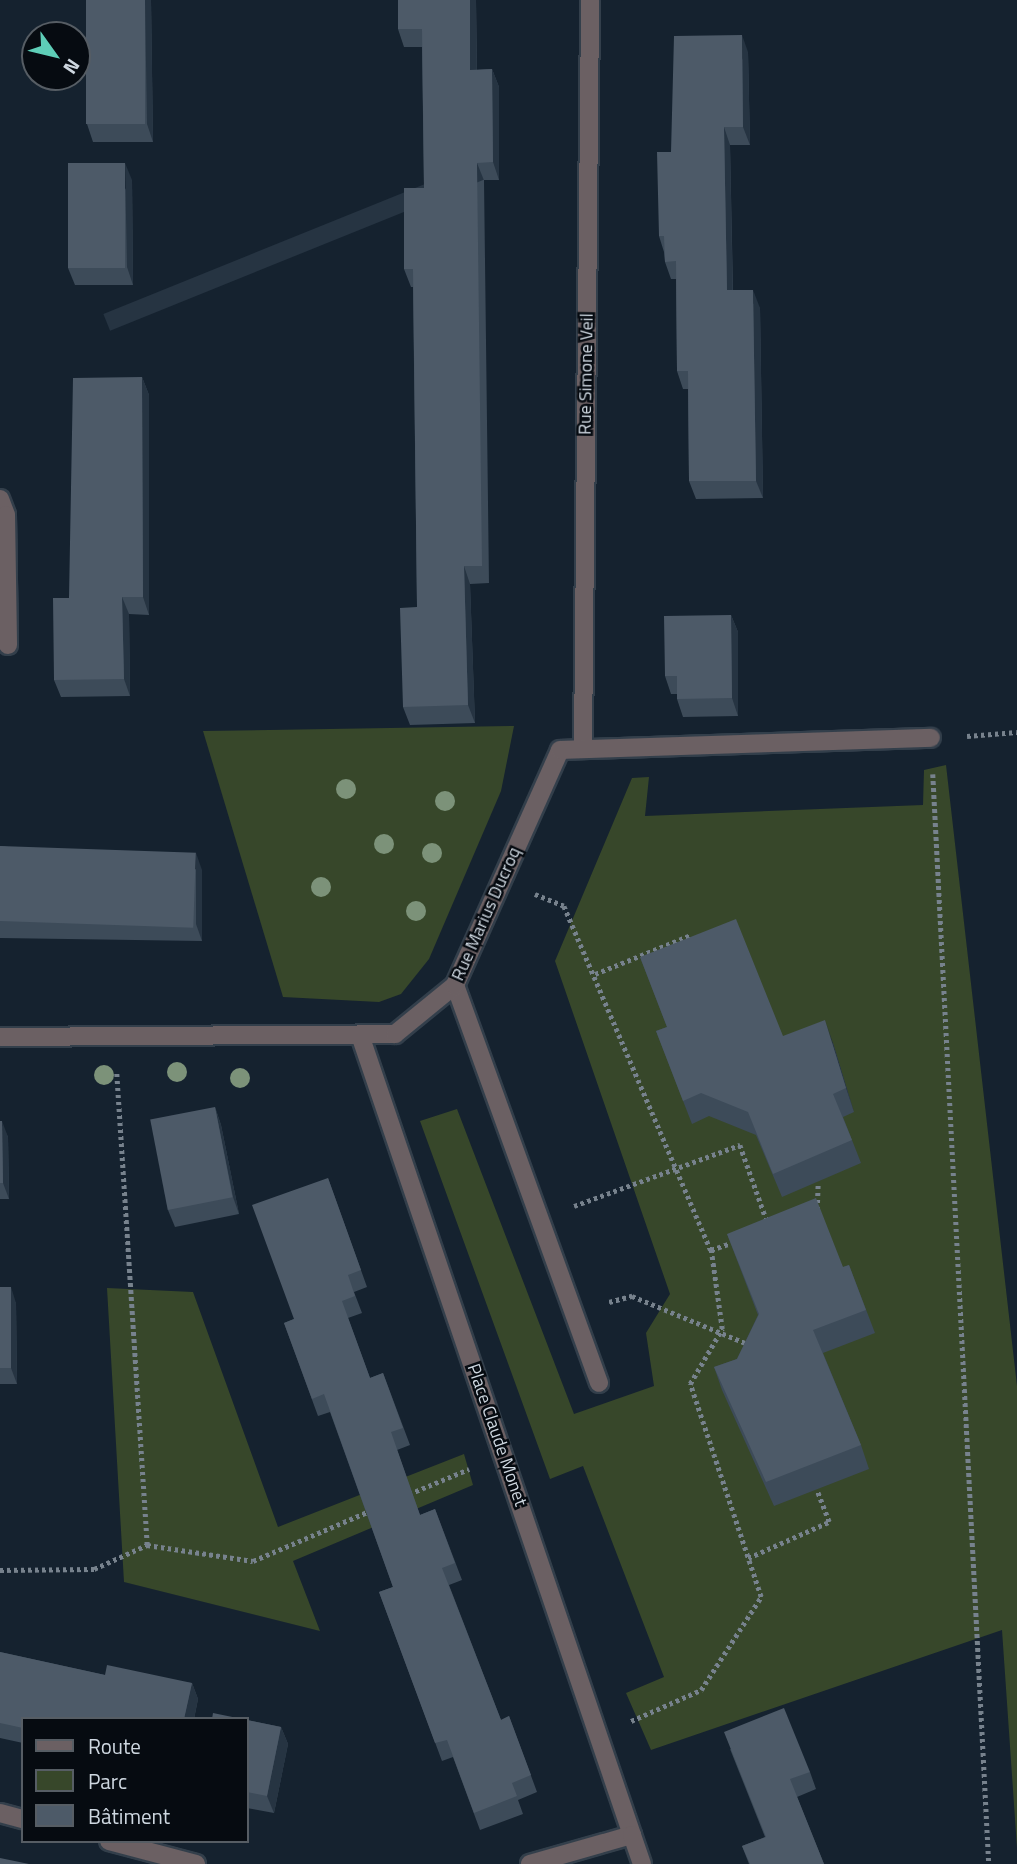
<!DOCTYPE html>
<html>
<head>
<meta charset="utf-8">
<style>
  body { margin:0 }
  #map { position:relative; width:1017px; height:1864px; overflow:hidden; background:#15222f; font-family:"Titillium Web",sans-serif }
  div>[style] { position:absolute }
  [style*='--x'] { left:calc(var(--x)*1px); top:calc(var(--y)*1px); width:calc(var(--w)*1px); rotate:calc(var(--a)*1deg) }
  .green>* { inset:0; background:#37472a }
  .path>* { height:4.5px; margin-top:-2.25px; transform-origin:0; background:repeating-linear-gradient(90deg,#77828d 0 3.5px,transparent 0 7px) }
  .roads { filter:drop-shadow(2px 0 #333f4b) drop-shadow(-2px 0 #333f4b) drop-shadow(0 2px #333f4b) drop-shadow(0 -2px #333f4b) }
  .minor>* { height:18px; margin:-9px; padding:0 9px; transform-origin:9px; border-radius:9px; background:#6b6063 }
  .trees>* { width:20px; height:20px; margin:-10px; border-radius:50%; background:#7c9279 }
  .wall>* { inset:0; background:#3d4b59 }
  .shaded-wall>* { inset:0; background:#263442; transform-origin:0 0 }
  .building>* { inset:0; background:#4d5a68; transform-origin:0 0 }
  span { translate:-50% -50%; white-space:nowrap; text-align:center; line-height:1.15; -webkit-text-stroke:5px #060b11; paint-order:stroke }
  .street-label { font-size:18px; color:#ced7e0 }
  .legend { position:absolute; left:21px; top:1717px; width:228px; height:126px; box-sizing:border-box; background:#060b11; border:2px solid #565d64; margin:0; padding:9px 12px; list-style:none; font-size:21px; color:#ced7e0 }
  .legend li { display:flex; align-items:center; gap:14px; height:35px }
  .legend b { width:35px; border:2px solid #565d64 }
  .north { position:absolute; left:21px; top:21px; width:70px; height:70px; box-sizing:border-box; background:#060b11; border:2px solid #565d64; border-radius:50%; rotate:124deg; font-size:19px; font-weight:700; line-height:28px; text-align:center; color:#ced7e0 }
  .north::after { content:''; display:block; margin:auto; width:24px; height:32px; background:#5eceb8; clip-path:polygon(50% 0,100% 100%,50% 72%,0 100%) }
</style>
</head>
<body>
<div id="map">
  <div class="green">
    <div style="clip-path:polygon(514px 726px,501px 791px,429px 959px,401px 994px,379px 1002px,283px 997px,203px 731px)"></div>
    <div style="clip-path:polygon(946px 765px,1017px 1386px,1017px 1848px,1002px 1630px,651px 1750px,626px 1693px,664px 1677px,583px 1466px,550px 1479px,420px 1121px,457px 1109px,574px 1414px,654px 1386px,646px 1333px,670px 1294px,555px 961px,632px 778px,649px 777px,645px 816px,923px 805px,924px 770px)"></div>
    <div style="clip-path:polygon(107px 1288px,193px 1292px,278px 1527px,464px 1454px,473px 1485px,293px 1561px,320px 1631px,124px 1582px)"></div>
  </div>
  <div class="path">
    <div style="--x:967;--y:736;--w:50;--a:-4.6"></div>
    <div style="--x:933;--y:774;--w:1091;--a:87.06"></div>
    <div style="--x:535;--y:894;--w:31;--a:22"></div>
    <div style="--x:564;--y:906;--w:374;--a:66.9"></div>
    <div style="--x:595;--y:974;--w:104;--a:-22.1"></div>
    <div style="--x:574;--y:1206;--w:177;--a:-20.2"></div>
    <div style="--x:740;--y:1145;--w:84;--a:70.5"></div>
    <div style="--x:817;--y:1210;--w:28;--a:-88"></div>
    <div style="--x:609;--y:1302;--w:24;--a:-15"></div>
    <div style="--x:632;--y:1296;--w:126;--a:22.5"></div>
    <div style="--x:409;--y:1494;--w:65;--a:-22.6"></div>
    <div style="--x:147;--y:1545;--w:107;--a:8.6"></div>
    <div style="--x:253;--y:1561;--w:129;--a:-23.2"></div>
    <div style="--x:748;--y:1558;--w:89;--a:-24"></div>
    <div style="--x:829;--y:1522;--w:34;--a:-111"></div>
    <div style="--x:0;--y:1570;--w:94;--a:-0.6"></div>
    <div style="--x:94;--y:1569;--w:58;--a:-24.4"></div>
    <div style="--x:147;--y:1545;--w:475;--a:-93.7"></div>
    <div style="--x:631;--y:1721;--w:77;--a:-23.9"></div>
    <div style="--x:701;--y:1690;--w:111;--a:-57.2"></div>
    <div style="--x:761;--y:1597;--w:225;--a:-108.4"></div>
    <div style="--x:690;--y:1384;--w:64;--a:-59.8"></div>
    <div style="--x:722;--y:1329;--w:80;--a:-97.9"></div>
    <div style="--x:711;--y:1250;--w:24;--a:-19"></div>
  </div>
  <div class="roads">
    <div class="minor">
      <div style="--x:0;--y:499;--w:17;--a:69"></div>
      <div style="--x:6;--y:515;--w:130;--a:89.1"></div>
      <div style="--x:583;--y:749;--w:749;--a:-89.46"></div>
      <div style="--x:455;--y:985;--w:423;--a:70.1"></div>
      <div style="--x:360;--y:1035;--w:845;--a:71.22"></div>
      <div style="--x:0;--y:1037;--w:395;--a:-0.4"></div>
      <div style="--x:395;--y:1034;--w:77;--a:-39.2"></div>
      <div style="--x:455;--y:985;--w:257;--a:-65.9"></div>
      <div style="--x:560;--y:750;--w:371;--a:-1.9"></div>
      <div style="--x:0;--y:1813;--w:24;--a:15"></div>
      <div style="--x:109;--y:1841;--w:90;--a:14.8"></div>
      <div style="--x:530;--y:1864;--w:106;--a:-15.9"></div>
      <div style="--x:632;--y:1835;--w:31;--a:71"></div>
    </div>
  </div>
  <div class="trees">
    <div style="left:346px;top:789px"></div>
    <div style="left:445px;top:801px"></div>
    <div style="left:384px;top:844px"></div>
    <div style="left:432px;top:853px"></div>
    <div style="left:321px;top:887px"></div>
    <div style="left:416px;top:911px"></div>
    <div style="left:177px;top:1072px"></div>
    <div style="left:104px;top:1075px"></div>
    <div style="left:240px;top:1078px"></div>
  </div>
  <div class="wall">
    <div style="clip-path:polygon(86px 0,151px 0,153px 142px,93px 142px,87px 124px)"></div>
    <div style="clip-path:polygon(476px 0,477px 70px,492px 69px,499px 87px,499px 180px,484px 180px,489px 583px,470px 584px,475px 723px,410px 725px,403px 707px,417px 607px,413px 287px,411px 287px,404px 269px,424px 188px,422px 47px,404px 47px,398px 29px)"></div>
    <div style="clip-path:polygon(748px 52px,750px 145px,730px 145px,733px 290px,760px 308px,763px 498px,696px 499px,689px 481px,688px 389px,683px 389px,677px 371px,676px 279px,671px 279px,665px 262px,664px 252px,659px 236px,671px 152px)"></div>
    <div style="clip-path:polygon(132px 180px,133px 285px,75px 285px,68px 268px)"></div>
    <div style="clip-path:polygon(142px 377px,149px 395px,149px 615px,129px 614px,130px 696px,61px 697px,54px 680px,69px 598px)"></div>
    <div style="clip-path:polygon(731px 615px,738px 632px,738px 716px,683px 717px,677px 699px,677px 694px,671px 694px,665px 676px)"></div>
    <div style="clip-path:polygon(0 846px,202px 870px,202px 941px,0 938px)"></div>
    <div style="clip-path:polygon(640px 957px,783px 1036px,833px 1043px,854px 1112px,843px 1117px,861px 1163px,782px 1197px,756px 1135px,709px 1116px,692px 1124px,656px 1031px,667px 1027px)"></div>
    <div style="clip-path:polygon(215px 1107px,221px 1125px,239px 1214px,175px 1227px,168px 1210px)"></div>
    <div style="clip-path:polygon(0 1121px,8px 1137px,9px 1199px,0 1199px)"></div>
    <div style="clip-path:polygon(328px 1178px,367px 1287px,354px 1292px,362px 1313px,348px 1318px,370px 1378px,383px 1373px,410px 1445px,397px 1450px,420px 1515px,435px 1509px,462px 1580px,449px 1585px,501px 1720px,509px 1716px,537px 1792px,518px 1800px,523px 1814px,480px 1830px,453px 1757px,442px 1761px,379px 1592px,393px 1587px,330px 1412px,318px 1416px,284px 1323px,294px 1319px)"></div>
    <div style="clip-path:polygon(727px 1234px,843px 1267px,849px 1265px,875px 1333px,823px 1353px,861px 1445px,869px 1469px,774px 1506px,722px 1390px,714px 1367px,737px 1359px,758px 1315px)"></div>
    <div style="clip-path:polygon(0 1287px,16px 1303px,17px 1384px,0 1384px)"></div>
    <div style="clip-path:polygon(0 1652px,105px 1675px,192px 1683px,198px 1699px,194px 1719px,23px 1719px,23px 1743px,0 1738px)"></div>
    <div style="clip-path:polygon(247px 1720px,281px 1727px,288px 1744px,274px 1813px,247px 1808px)"></div>
    <div style="clip-path:polygon(730px 1749px,810px 1772px,816px 1789px,797px 1797px,824px 1864px,749px 1864px,742px 1846px,765px 1837px)"></div>
  </div>
  <div class="shaded-wall">
    <div style="clip-path:polygon(145px 0,151px 0,153px 142px,147px 124px)"></div>
    <div style="clip-path:polygon(470px 0,476px 0,477px 87px,470px 70px)"></div>
    <div style="clip-path:polygon(742px 35px,748px 52px,750px 145px,743px 127px)"></div>
    <div style="clip-path:polygon(492px 69px,499px 87px,499px 180px,493px 162px)"></div>
    <div style="clip-path:polygon(724px 127px,730px 145px,733px 308px,727px 290px)"></div>
    <div style="clip-path:polygon(125px 163px,132px 180px,133px 285px,127px 267px)"></div>
    <div style="left:477px;top:163px;width:18px;height:403px;rotate:68deg"></div>
    <div style="clip-path:polygon(753px 290px,760px 308px,763px 498px,756px 481px)"></div>
    <div style="clip-path:polygon(142px 377px,149px 395px,149px 615px,143px 597px)"></div>
    <div style="clip-path:polygon(464px 566px,470px 584px,475px 723px,468px 705px)"></div>
    <div style="clip-path:polygon(122px 597px,129px 614px,130px 696px,124px 679px)"></div>
    <div style="clip-path:polygon(731px 615px,738px 632px,738px 716px,732px 698px)"></div>
    <div style="clip-path:polygon(196px 853px,202px 870px,202px 941px,196px 924px)"></div>
    <div style="clip-path:polygon(825px 1020px,833px 1043px,854px 1112px,846px 1088px)"></div>
    <div style="clip-path:polygon(215px 1107px,221px 1125px,239px 1214px,233px 1197px)"></div>
    <div style="clip-path:polygon(2px 1121px,8px 1137px,9px 1199px,3px 1183px)"></div>
    <div style="clip-path:polygon(11px 1287px,16px 1303px,17px 1384px,11px 1368px)"></div>
    <div style="clip-path:polygon(192px 1683px,198px 1699px,194px 1719px,184px 1719px)"></div>
    <div style="clip-path:polygon(281px 1727px,288px 1744px,274px 1813px,267px 1796px)"></div>
  </div>
  <div class="building">
    <div style="left:86px;top:0;width:59px;height:124px"></div>
    <div style="clip-path:polygon(398px 0,470px 0,470px 70px,492px 69px,493px 162px,477px 163px,482px 566px,464px 566px,468px 705px,403px 707px,400px 608px,417px 607px,413px 269px,404px 269px,404px 188px,424px 188px,422px 29px,398px 29px)"></div>
    <div style="clip-path:polygon(742px 35px,743px 127px,724px 127px,727px 290px,753px 290px,756px 481px,689px 481px,688px 371px,677px 371px,676px 261px,665px 262px,664px 236px,659px 236px,657px 152px,671px 152px,674px 36px)"></div>
    <div style="left:68px;top:163px;width:57px;height:105px"></div>
    <div style="clip-path:polygon(142px 377px,143px 597px,122px 597px,124px 679px,54px 680px,53px 598px,69px 598px,73px 378px)"></div>
    <div style="clip-path:polygon(731px 615px,732px 698px,677px 699px,677px 676px,665px 676px,664px 616px)"></div>
    <div style="left:0;top:846px;width:196px;height:75px;rotate:2deg"></div>
    <div style="clip-path:polygon(736px 919px,783px 1036px,825px 1020px,846px 1088px,833px 1094px,852px 1140px,773px 1174px,748px 1112px,701px 1093px,683px 1101px,656px 1031px,667px 1027px,640px 957px)"></div>
    <div style="left:215px;top:1107px;width:92px;height:66px;rotate:79deg"></div>
    <div style="clip-path:polygon(0 1121px,2px 1121px,3px 1183px,0 1183px)"></div>
    <div style="clip-path:polygon(328px 1178px,361px 1270px,348px 1275px,355px 1296px,342px 1301px,370px 1378px,383px 1373px,403px 1428px,391px 1432px,420px 1515px,435px 1509px,455px 1563px,442px 1568px,501px 1720px,509px 1716px,531px 1775px,512px 1783px,517px 1796px,474px 1813px,447px 1740px,435px 1743px,379px 1592px,393px 1587px,324px 1394px,312px 1399px,284px 1323px,294px 1319px,252px 1205px)"></div>
    <div style="clip-path:polygon(816px 1198px,843px 1267px,849px 1265px,866px 1310px,813px 1330px,861px 1445px,766px 1482px,714px 1367px,737px 1359px,759px 1314px,727px 1234px)"></div>
    <div style="left:0;top:1287px;width:11px;height:81px"></div>
    <div style="clip-path:polygon(0 1652px,105px 1675px,107px 1665px,192px 1683px,184px 1719px,23px 1719px,23px 1728px,0 1723px)"></div>
    <div style="clip-path:polygon(784px 1708px,810px 1772px,790px 1779px,824px 1864px,750px 1864px,742px 1846px,766px 1837px,724px 1732px)"></div>
    <div style="clip-path:polygon(213px 1713px,242px 1719px,212px 1719px)"></div>
    <div style="clip-path:polygon(247px 1720px,281px 1727px,267px 1796px,247px 1792px)"></div>
    <div style="clip-path:polygon(0 1858px,29px 1864px,0 1864px)"></div>
  </div>
  <div class="street-label">
    <span style="left:586px;top:374px;rotate:-89deg">Rue Simone Veil</span>
    <span style="left:486px;top:914px;rotate:-66deg">Rue Marius Ducroq</span>
    <span style="left:497px;top:1435px;rotate:71deg">Place Claude Monet</span>
  </div>
  <ul class="legend">
  <li><b style="height:9px;background:#6b6063"></b>Route</li>
  <li><b style="height:19px;background:#37472a"></b>Parc</li>
  <li><b style="height:19px;background:#4d5a68"></b>Bâtiment</li>
  </ul>
  <div class="north">N</div>
</div>
</body>
</html>
